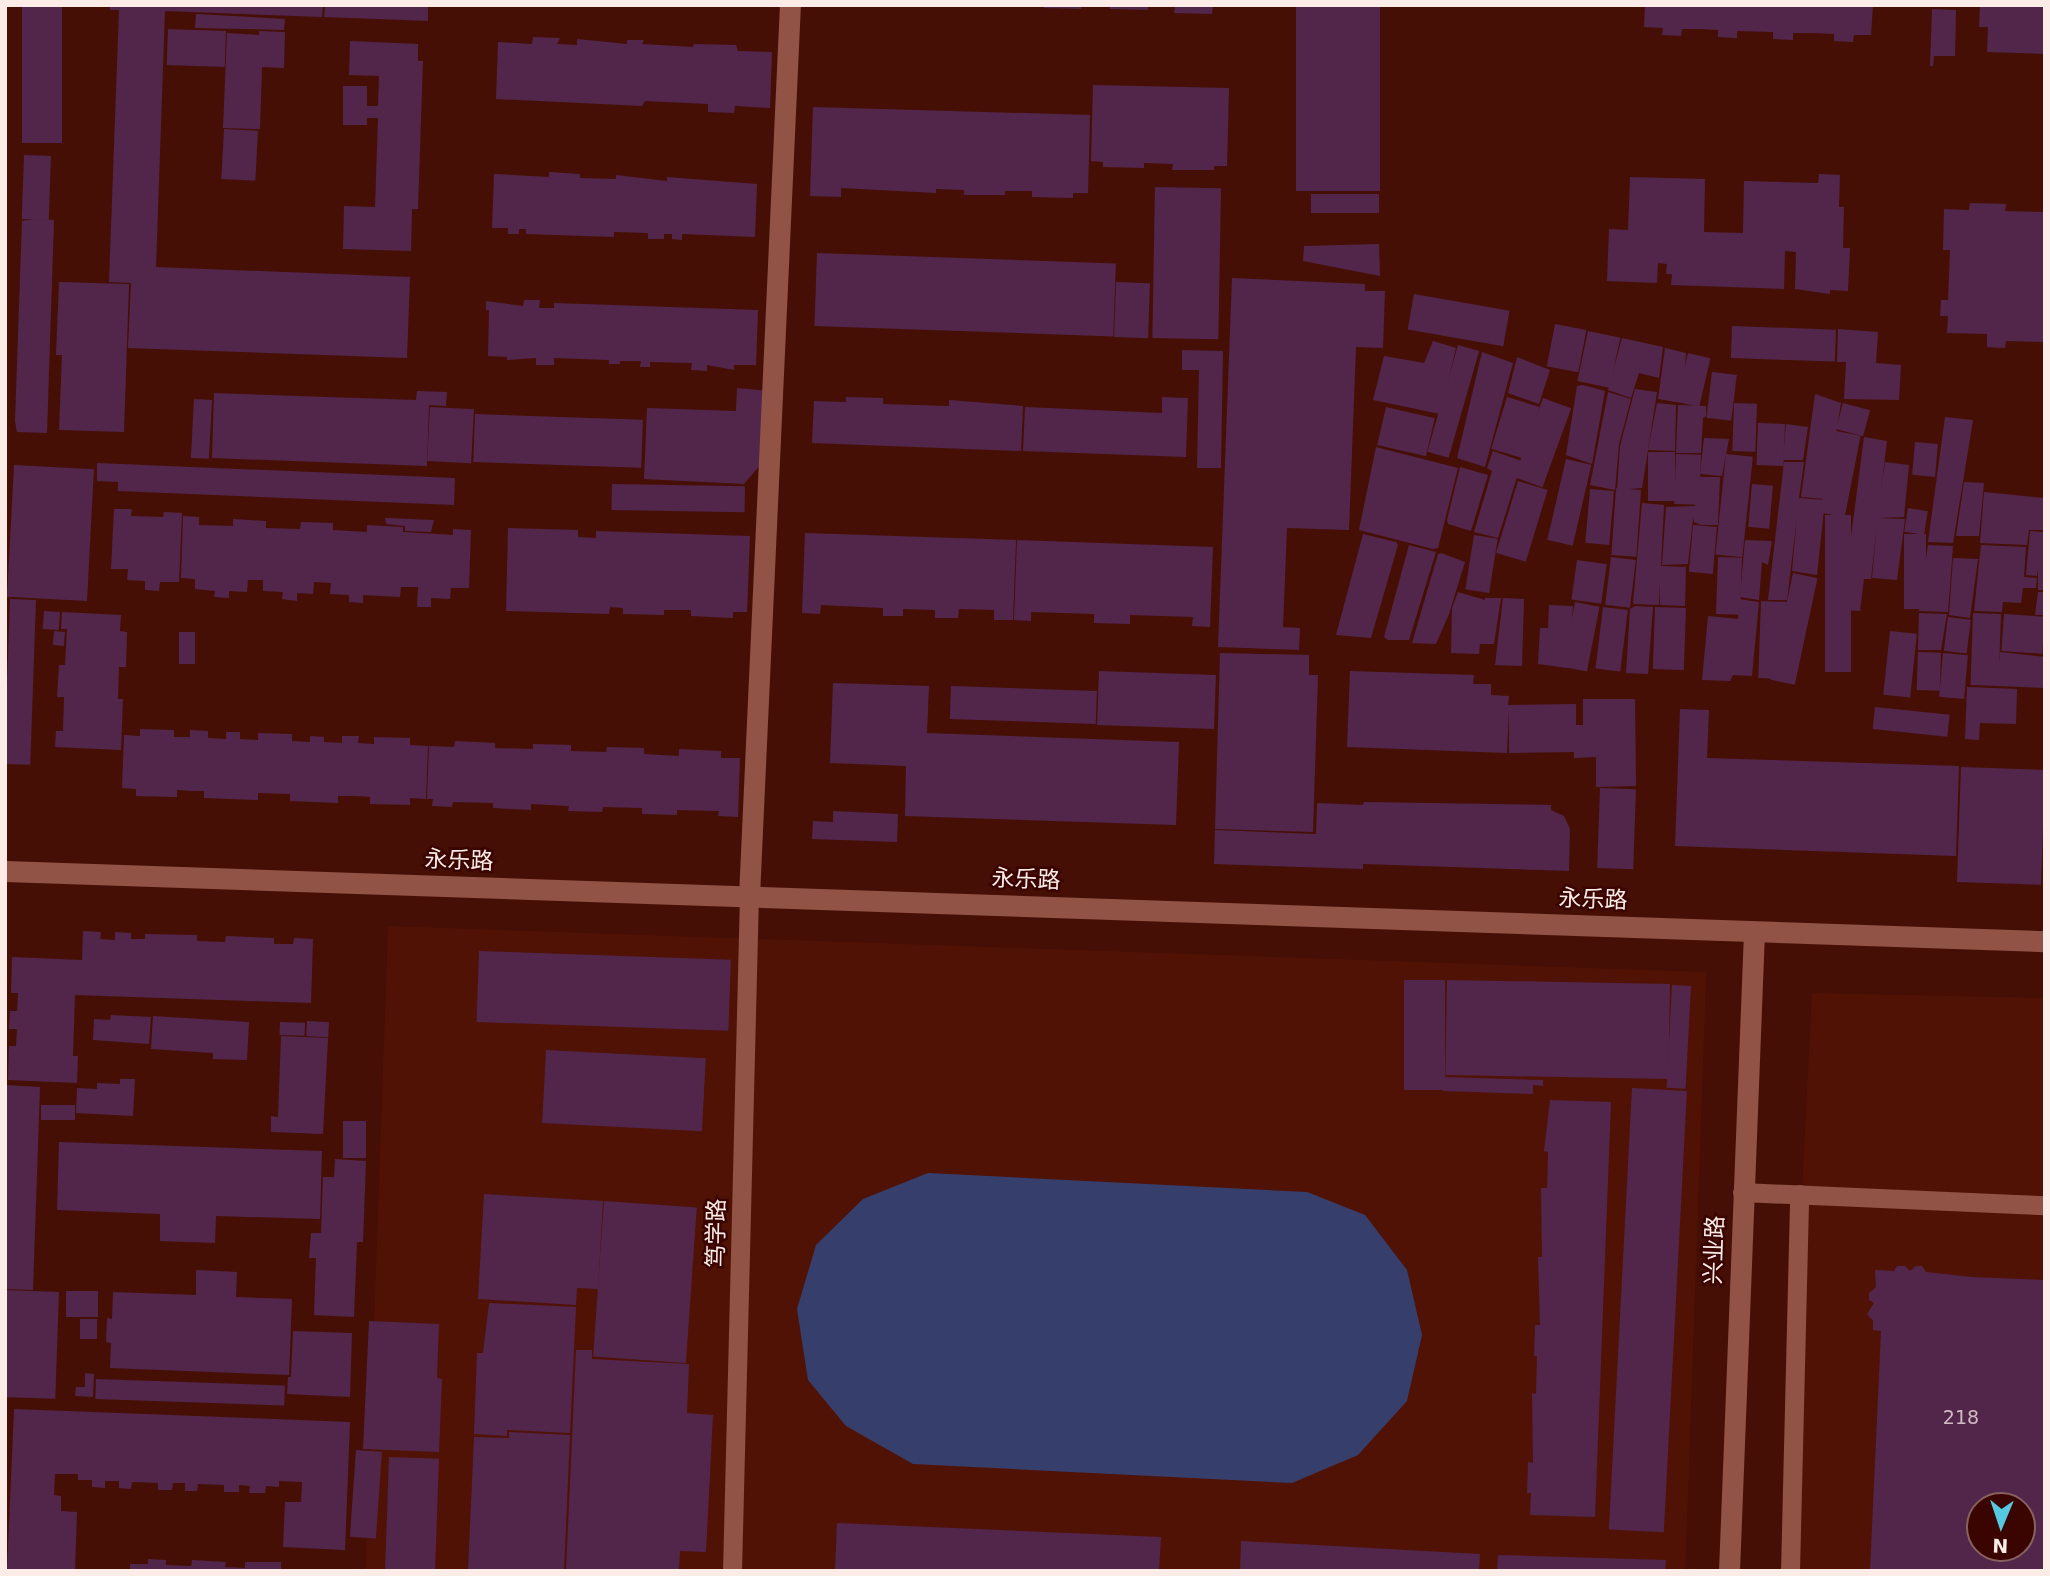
<!DOCTYPE html>
<html>
<head>
<meta charset="utf-8">
<style>
  body { margin:0 }
  #map { position:relative; width:2050px; height:1576px; overflow:hidden; background:#460f05; font-family:"DejaVu Sans","Noto Sans SC",sans-serif }
  div>[style] { position:absolute }
  [style*='--x'] { left:calc(var(--x)*1px); top:calc(var(--y)*1px); width:calc(var(--w)*1px); rotate:calc(var(--a)*1deg) }
  .built>* { inset:0; background:#501205; transform-origin:0 0 }
  .green>* { inset:0; background:#363f6c }
  .building>* { inset:0; background:#52264b; transform-origin:0 0 }
  .lane>* { height:19px; margin:-9.5px; padding:0 9.5px; transform-origin:9.5px; border-radius:9.5px; background:#905345 }
  .street>* { height:21px; margin:-10.5px; padding:0 10.5px; transform-origin:10.5px; border-radius:10.5px; background:#905345 }
  .secondary>* { height:21px; margin:-10.5px; padding:0 10.5px; transform-origin:10.5px; border-radius:10.5px; background:#905345 }
  span { translate:-50% -50%; white-space:nowrap; text-align:center; line-height:1.15; -webkit-text-stroke:5px #3a0400; paint-order:stroke }
  .number-label { font-size:19px; color:#d1bac1 }
  .number-label span { -webkit-text-stroke-width:0 }
  .street-label { font-size:23px; color:#fbece8 }
  .frame { position:absolute; inset:0; border:7px solid #fbece8; pointer-events:none }
  .north { position:absolute; left:1966px; top:1492px; width:70px; height:70px; box-sizing:border-box; background:#3a0400; border:2px solid #87615d; border-radius:50%; rotate:182deg; font-size:19px; font-weight:700; line-height:28px; text-align:center; color:#fbece8 }
  .north::after { content:''; display:block; margin:auto; width:24px; height:32px; background:#56c9e1; clip-path:polygon(50% 0,100% 100%,50% 72%,0 100%) }
</style>
</head>
<body>
<div id="map">
  <div class="built">
    <div style="left:388px;top:926px;width:1319px;height:646px;rotate:2deg"></div>
    <div style="clip-path:polygon(evenodd,1812px 993px,2045px 998px,2045px 1571px,1783px 1571px,1812px 993px,1980px 1506px,2022px 1506px,2022px 1548px,1980px 1548px,1980px 1506px)"></div>
  </div>
  <div class="green">
    <div style="clip-path:polygon(928px 1173px,1307px 1192px,1365px 1215px,1407px 1270px,1422px 1335px,1407px 1401px,1358px 1455px,1292px 1483px,913px 1464px,846px 1426px,808px 1380px,797px 1309px,816px 1245px,863px 1199px)"></div>
  </div>
  <div class="building">
    <div style="left:22px;top:5px;width:40px;height:138px"></div>
    <div style="clip-path:polygon(110px 5px,323px 5px,322px 17px,165px 11px,156px 267px,410px 277px,407px 358px,128px 348px,131px 283px,109px 282px,119px 10px,110px 10px)"></div>
    <div style="clip-path:polygon(325px 5px,428px 5px,428px 21px,324px 17px)"></div>
    <div style="clip-path:polygon(1044px 5px,1081px 5px,1081px 9px,1044px 8px)"></div>
    <div style="clip-path:polygon(1110px 5px,1148px 5px,1148px 10px,1110px 9px)"></div>
    <div style="clip-path:polygon(1175px 5px,1213px 5px,1212px 14px,1174px 13px)"></div>
    <div style="left:1296px;top:5px;width:84px;height:186px"></div>
    <div style="clip-path:polygon(1645px 5px,1873px 5px,1871px 35px,1854px 35px,1853px 42px,1834px 41px,1834px 34px,1813px 33px,1793px 33px,1793px 40px,1773px 39px,1773px 32px,1737px 31px,1737px 38px,1718px 37px,1718px 30px,1700px 29px,1682px 29px,1681px 36px,1662px 35px,1663px 28px,1644px 27px)"></div>
    <div style="clip-path:polygon(1980px 5px,2045px 5px,2045px 54px,1987px 52px,1988px 27px,1979px 27px)"></div>
    <div style="clip-path:polygon(1932px 9px,1956px 10px,1955px 56px,1934px 56px,1933px 66px,1930px 66px)"></div>
    <div style="clip-path:polygon(196px 14px,285px 19px,284px 30px,195px 28px)"></div>
    <div style="left:168px;top:29px;width:58px;height:36px;rotate:2deg"></div>
    <div style="clip-path:polygon(259px 31px,285px 32px,284px 68px,262px 67px,260px 129px,223px 128px,227px 33px,259px 35px)"></div>
    <div style="clip-path:polygon(533px 37px,560px 38px,557px 44px,577px 45px,577px 39px,627px 44px,627px 40px,644px 40px,642px 44px,693px 47px,694px 44px,736px 45px,738px 51px,772px 52px,770px 108px,735px 106px,734px 113px,708px 112px,708px 104px,645px 101px,642px 106px,496px 99px,498px 42px,532px 44px)"></div>
    <div style="clip-path:polygon(350px 41px,418px 44px,418px 61px,423px 61px,418px 209px,412px 209px,411px 251px,343px 249px,344px 206px,375px 207px,378px 118px,367px 118px,367px 106px,378px 106px,379px 76px,349px 75px)"></div>
    <div style="clip-path:polygon(1093px 85px,1229px 88px,1227px 166px,1214px 166px,1214px 170px,1172px 170px,1173px 164px,1144px 163px,1144px 168px,1103px 167px,1103px 162px,1091px 161px)"></div>
    <div style="left:343px;top:86px;width:24px;height:39px"></div>
    <div style="clip-path:polygon(813px 107px,1090px 115px,1088px 193px,1073px 193px,1073px 198px,1032px 197px,1032px 191px,1005px 191px,1005px 195px,964px 195px,964px 190px,936px 189px,936px 193px,841px 188px,841px 197px,810px 196px)"></div>
    <div style="left:224px;top:129px;width:34px;height:50px;rotate:3deg"></div>
    <div style="left:24px;top:155px;width:27px;height:64px;rotate:2deg"></div>
    <div style="clip-path:polygon(549px 172px,580px 174px,580px 178px,616px 179px,616px 175px,667px 181px,667px 177px,757px 184px,755px 237px,682px 234px,682px 240px,672px 239px,672px 234px,664px 234px,664px 239px,648px 239px,648px 233px,614px 232px,614px 237px,526px 234px,526px 229px,519px 229px,519px 234px,508px 234px,508px 228px,492px 228px,494px 174px,549px 177px)"></div>
    <div style="clip-path:polygon(1819px 174px,1840px 175px,1839px 207px,1844px 207px,1843px 248px,1850px 248px,1848px 291px,1830px 290px,1830px 294px,1795px 289px,1796px 252px,1785px 251px,1784px 289px,1671px 285px,1672px 274px,1666px 274px,1667px 264px,1658px 263px,1657px 283px,1607px 281px,1609px 229px,1628px 230px,1630px 177px,1705px 179px,1704px 232px,1743px 233px,1744px 181px,1818px 183px)"></div>
    <div style="left:1155px;top:187px;width:66px;height:151px;rotate:1deg"></div>
    <div style="left:1379px;top:194px;width:19px;height:68px;rotate:90deg"></div>
    <div style="clip-path:polygon(1970px 203px,2006px 204px,2005px 211px,2045px 212px,2045px 342px,2006px 341px,2005px 348px,1987px 347px,1987px 334px,1947px 333px,1948px 316px,1940px 316px,1941px 300px,1948px 300px,1950px 250px,1943px 250px,1944px 209px,1969px 210px)"></div>
    <div style="clip-path:polygon(35px 219px,54px 220px,47px 433px,17px 432px,15px 421px,22px 221px)"></div>
    <div style="clip-path:polygon(1379px 244px,1380px 276px,1303px 261px,1304px 246px)"></div>
    <div style="left:817px;top:253px;width:299px;height:73px;rotate:2deg"></div>
    <div style="clip-path:polygon(1232px 278px,1365px 284px,1365px 291px,1385px 291px,1383px 348px,1356px 347px,1349px 530px,1287px 528px,1283px 627px,1300px 628px,1299px 650px,1218px 647px)"></div>
    <div style="clip-path:polygon(59px 282px,129px 284px,124px 432px,59px 430px,62px 355px,56px 355px)"></div>
    <div style="left:1116px;top:282px;width:34px;height:55px;rotate:2deg"></div>
    <div style="left:1414px;top:294px;width:97px;height:36px;rotate:10deg"></div>
    <div style="clip-path:polygon(524px 300px,540px 300px,539px 308px,554px 308px,554px 303px,758px 310px,756px 365px,734px 365px,734px 370px,707px 365px,707px 371px,691px 370px,692px 363px,650px 362px,650px 367px,640px 367px,641px 361px,620px 361px,620px 364px,609px 364px,609px 360px,554px 358px,554px 365px,536px 365px,536px 358px,507px 360px,507px 357px,488px 356px,489px 310px,486px 310px,486px 301px,523px 306px)"></div>
    <div style="left:1555px;top:324px;width:32px;height:43px;rotate:11deg"></div>
    <div style="left:1732px;top:326px;width:104px;height:32px;rotate:2deg"></div>
    <div style="clip-path:polygon(1838px 329px,1878px 332px,1876px 363px,1901px 365px,1899px 400px,1844px 399px,1846px 362px,1837px 362px)"></div>
    <div style="left:1588px;top:331px;width:33px;height:51px;rotate:12deg"></div>
    <div style="clip-path:polygon(1622px 338px,1663px 347px,1659px 378px,1639px 373px,1631px 398px,1608px 390px)"></div>
    <div style="clip-path:polygon(1433px 341px,1456px 348px,1440px 414px,1373px 400px,1384px 356px,1424px 363px)"></div>
    <div style="left:1458px;top:345px;width:22px;height:111px;rotate:16deg"></div>
    <div style="clip-path:polygon(1665px 348px,1686px 353px,1682px 403px,1658px 399px)"></div>
    <div style="clip-path:polygon(1182px 350px,1223px 351px,1221px 468px,1197px 468px,1199px 370px,1182px 370px)"></div>
    <div style="clip-path:polygon(1482px 352px,1513px 363px,1485px 467px,1457px 458px)"></div>
    <div style="left:1688px;top:353px;width:23px;height:50px;rotate:13deg"></div>
    <div style="clip-path:polygon(1517px 357px,1550px 370px,1539px 404px,1508px 393px)"></div>
    <div style="left:1712px;top:372px;width:25px;height:46px;rotate:7deg"></div>
    <div style="clip-path:polygon(1583px 385px,1605px 391px,1592px 464px,1566px 455px,1577px 386px)"></div>
    <div style="clip-path:polygon(737px 388px,769px 391px,761px 464px,744px 484px,644px 479px,647px 408px,736px 411px)"></div>
    <div style="clip-path:polygon(1635px 389px,1657px 392px,1642px 488px,1617px 490px,1620px 446px)"></div>
    <div style="clip-path:polygon(417px 391px,447px 392px,446px 406px,429px 405px,427px 466px,212px 458px,214px 393px,416px 400px)"></div>
    <div style="clip-path:polygon(1608px 392px,1631px 399px,1619px 444px,1615px 490px,1590px 485px)"></div>
    <div style="clip-path:polygon(1815px 394px,1841px 403px,1825px 499px,1801px 497px)"></div>
    <div style="clip-path:polygon(846px 397px,883px 398px,883px 404px,949px 406px,949px 400px,1023px 406px,1021px 451px,812px 443px,814px 401px,846px 402px)"></div>
    <div style="clip-path:polygon(1162px 397px,1188px 398px,1186px 457px,1023px 451px,1025px 407px,1162px 413px)"></div>
    <div style="left:1507px;top:397px;width:34px;height:54px;rotate:17deg"></div>
    <div style="left:1543px;top:398px;width:30px;height:84px;rotate:20deg"></div>
    <div style="left:194px;top:399px;width:18px;height:59px;rotate:3deg"></div>
    <div style="clip-path:polygon(1657px 403px,1676px 405px,1675px 451px,1648px 450px)"></div>
    <div style="left:1734px;top:403px;width:23px;height:48px;rotate:2deg"></div>
    <div style="left:1843px;top:403px;width:28px;height:27px;rotate:15deg"></div>
    <div style="clip-path:polygon(1678px 405px,1706px 406px,1706px 416px,1703px 418px,1701px 453px,1676px 453px)"></div>
    <div style="left:430px;top:407px;width:44px;height:54px;rotate:3deg"></div>
    <div style="left:1386px;top:407px;width:50px;height:39px;rotate:13deg"></div>
    <div style="left:475px;top:414px;width:168px;height:48px;rotate:2deg"></div>
    <div style="clip-path:polygon(1945px 417px,1973px 420px,1953px 543px,1928px 542px)"></div>
    <div style="left:1758px;top:423px;width:27px;height:42px;rotate:2deg"></div>
    <div style="clip-path:polygon(1786px 424px,1808px 427px,1803px 460px,1783px 460px)"></div>
    <div style="left:1836px;top:431px;width:25px;height:83px;rotate:11deg"></div>
    <div style="clip-path:polygon(1864px 437px,1887px 441px,1881px 489px,1885px 462px,1909px 465px,1904px 517px,1878px 518px,1905px 519px,1897px 580px,1872px 578px,1877px 526px,1871px 579px,1864px 579px,1860px 611px,1845px 610px,1842px 606px)"></div>
    <div style="clip-path:polygon(1704px 438px,1729px 439px,1722px 476px,1700px 474px)"></div>
    <div style="left:1915px;top:442px;width:23px;height:33px;rotate:5deg"></div>
    <div style="clip-path:polygon(1376px 447px,1458px 468px,1438px 548px,1433px 549px,1359px 530px)"></div>
    <div style="clip-path:polygon(1493px 451px,1522px 461px,1498px 538px,1474px 532px,1492px 471px,1487px 468px)"></div>
    <div style="left:1648px;top:452px;width:27px;height:49px"></div>
    <div style="left:1676px;top:454px;width:25px;height:50px;rotate:2deg"></div>
    <div style="left:1726px;top:454px;width:27px;height:101px;rotate:6deg"></div>
    <div style="left:1566px;top:459px;width:26px;height:83px;rotate:13deg"></div>
    <div style="clip-path:polygon(1784px 462px,1804px 462px,1799px 498px,1825px 500px,1817px 575px,1792px 571px,1797px 517px,1787px 600px,1768px 600px)"></div>
    <div style="clip-path:polygon(97px 463px,455px 478px,454px 505px,118px 491px,118px 482px,97px 481px)"></div>
    <div style="left:14px;top:465px;width:80px;height:132px;rotate:3deg"></div>
    <div style="clip-path:polygon(1460px 467px,1488px 475px,1471px 531px,1448px 524px,1447px 520px)"></div>
    <div style="clip-path:polygon(1699px 477px,1720px 477px,1718px 525px,1701px 525px,1694px 522px,1693px 518px,1688px 564px,1662px 565px,1666px 507px,1695px 506px)"></div>
    <div style="left:1518px;top:481px;width:31px;height:75px;rotate:17deg"></div>
    <div style="clip-path:polygon(1964px 482px,1984px 483px,1979px 536px,1956px 536px)"></div>
    <div style="left:612px;top:484px;width:133px;height:26px;rotate:1deg"></div>
    <div style="left:1752px;top:484px;width:21px;height:43px;rotate:5deg"></div>
    <div style="left:1590px;top:489px;width:24px;height:54px;rotate:5deg"></div>
    <div style="left:1641px;top:490px;width:67px;height:25px;rotate:94deg"></div>
    <div style="clip-path:polygon(1984px 492px,2045px 498px,2045px 530px,2029px 530px,2027px 545px,1980px 543px)"></div>
    <div style="clip-path:polygon(1642px 503px,1664px 505px,1661px 566px,1686px 567px,1685px 606px,1660px 605px,1660px 581px,1659px 605px,1633px 604px)"></div>
    <div style="left:1908px;top:508px;width:20px;height:24px;rotate:9deg"></div>
    <div style="clip-path:polygon(114px 509px,132px 509px,131px 516px,163px 517px,164px 512px,182px 513px,179px 582px,160px 582px,159px 591px,145px 590px,145px 581px,127px 580px,128px 569px,111px 569px)"></div>
    <div style="left:1825px;top:515px;width:26px;height:157px"></div>
    <div style="clip-path:polygon(183px 516px,199px 517px,199px 525px,233px 526px,233px 519px,266px 521px,266px 528px,300px 529px,301px 522px,333px 523px,333px 530px,367px 532px,367px 525px,403px 527px,403px 532px,453px 535px,453px 529px,471px 530px,469px 588px,451px 588px,450px 599px,431px 598px,431px 607px,417px 607px,418px 587px,401px 587px,400px 597px,363px 595px,363px 603px,349px 602px,349px 595px,330px 594px,331px 583px,314px 582px,313px 594px,297px 593px,297px 601px,282px 599px,283px 592px,263px 591px,263px 580px,248px 580px,247px 592px,229px 591px,229px 598px,214px 597px,215px 591px,195px 589px,195px 579px,181px 578px)"></div>
    <div style="clip-path:polygon(385px 518px,434px 520px,431px 532px,405px 531px,405px 526px,386px 524px)"></div>
    <div style="left:1693px;top:525px;width:24px;height:47px;rotate:5deg"></div>
    <div style="clip-path:polygon(508px 528px,578px 530px,578px 537px,596px 538px,596px 531px,750px 536px,747px 612px,733px 612px,733px 618px,691px 616px,691px 610px,664px 610px,664px 615px,623px 614px,623px 608px,610px 607px,609px 614px,506px 611px)"></div>
    <div style="clip-path:polygon(2030px 531px,2045px 532px,2045px 590px,2038px 590px,2038px 570px,2037px 576px,2026px 575px)"></div>
    <div style="clip-path:polygon(805px 533px,1016px 540px,1013px 620px,994px 620px,994px 610px,959px 609px,958px 618px,935px 618px,935px 610px,903px 609px,903px 616px,883px 616px,883px 608px,821px 605px,820px 614px,802px 613px)"></div>
    <div style="clip-path:polygon(1363px 534px,1396px 542px,1398px 545px,1371px 638px,1336px 635px)"></div>
    <div style="left:1904px;top:534px;width:22px;height:75px"></div>
    <div style="left:1474px;top:535px;width:24px;height:55px;rotate:9deg"></div>
    <div style="clip-path:polygon(1017px 540px,1213px 547px,1210px 627px,1192px 626px,1193px 617px,1130px 615px,1130px 624px,1094px 623px,1094px 614px,1031px 612px,1031px 621px,1014px 620px)"></div>
    <div style="clip-path:polygon(1745px 540px,1772px 541px,1768px 565px,1762px 562px,1759px 600px,1740px 597px)"></div>
    <div style="clip-path:polygon(1409px 545px,1436px 552px,1409px 640px,1388px 640px,1384px 637px)"></div>
    <div style="clip-path:polygon(1928px 545px,1953px 546px,1948px 612px,1919px 611px)"></div>
    <div style="clip-path:polygon(1981px 545px,2026px 547px,2024px 577px,2037px 578px,2036px 588px,2023px 588px,2021px 603px,2003px 602px,2002px 612px,1974px 611px)"></div>
    <div style="clip-path:polygon(1441px 553px,1465px 562px,1449px 614px,1436px 644px,1412px 643px,1438px 554px)"></div>
    <div style="left:1611px;top:557px;width:25px;height:48px;rotate:7deg"></div>
    <div style="left:1718px;top:557px;width:24px;height:57px;rotate:2deg"></div>
    <div style="clip-path:polygon(1953px 558px,1978px 559px,1970px 618px,1949px 615px)"></div>
    <div style="left:1577px;top:560px;width:30px;height:40px;rotate:8deg"></div>
    <div style="left:1793px;top:573px;width:25px;height:109px;rotate:12deg"></div>
    <div style="clip-path:polygon(1458px 592px,1485px 600px,1485px 598px,1501px 598px,1494px 644px,1480px 644px,1479px 654px,1451px 653px,1452px 608px)"></div>
    <div style="clip-path:polygon(2038px 592px,2045px 592px,2045px 615px,2035px 615px)"></div>
    <div style="clip-path:polygon(1503px 598px,1524px 599px,1522px 666px,1495px 665px)"></div>
    <div style="left:10px;top:599px;width:26px;height:165px;rotate:2deg"></div>
    <div style="clip-path:polygon(1739px 599px,1759px 602px,1752px 676px,1733px 675px,1730px 681px,1702px 680px,1708px 616px,1738px 619px)"></div>
    <div style="left:1761px;top:601px;width:27px;height:77px;rotate:2deg"></div>
    <div style="left:1575px;top:602px;width:25px;height:66px;rotate:11deg"></div>
    <div style="clip-path:polygon(1549px 605px,1573px 606px,1567px 668px,1538px 664px,1540px 628px,1548px 628px)"></div>
    <div style="clip-path:polygon(1635px 606px,1653px 607px,1648px 674px,1626px 673px,1630px 609px)"></div>
    <div style="left:1603px;top:607px;width:25px;height:62px;rotate:7deg"></div>
    <div style="left:1655px;top:607px;width:31px;height:62px;rotate:2deg"></div>
    <div style="left:44px;top:611px;width:16px;height:18px;rotate:4deg"></div>
    <div style="clip-path:polygon(62px 612px,121px 615px,120px 631px,127px 632px,126px 667px,119px 667px,118px 699px,123px 699px,121px 750px,55px 747px,56px 731px,63px 731px,64px 697px,57px 697px,59px 665px,65px 665px,67px 629px,61px 629px)"></div>
    <div style="clip-path:polygon(1919px 613px,1947px 614px,1941px 650px,1918px 650px)"></div>
    <div style="left:1973px;top:613px;width:28px;height:72px;rotate:2deg"></div>
    <div style="left:2004px;top:614px;width:41px;height:37px;rotate:4deg"></div>
    <div style="left:1948px;top:617px;width:23px;height:34px;rotate:7deg"></div>
    <div style="left:54px;top:631px;width:11px;height:14px;rotate:5deg"></div>
    <div style="left:1890px;top:631px;width:27px;height:64px;rotate:6deg"></div>
    <div style="left:179px;top:632px;width:16px;height:32px"></div>
    <div style="left:1918px;top:652px;width:23px;height:38px;rotate:2deg"></div>
    <div style="clip-path:polygon(2000px 652px,2045px 657px,2045px 688px,1997px 686px)"></div>
    <div style="clip-path:polygon(1220px 653px,1309px 655px,1309px 675px,1318px 675px,1313px 832px,1215px 829px)"></div>
    <div style="left:1943px;top:653px;width:25px;height:44px;rotate:5deg"></div>
    <div style="left:1099px;top:671px;width:117px;height:54px;rotate:2deg"></div>
    <div style="clip-path:polygon(1350px 671px,1474px 675px,1473px 684px,1491px 684px,1491px 695px,1509px 696px,1508px 705px,1576px 704px,1576px 725px,1583px 725px,1583px 699px,1635px 699px,1636px 786px,1596px 787px,1596px 757px,1574px 758px,1574px 752px,1509px 753px,1509px 709px,1507px 753px,1347px 747px)"></div>
    <div style="clip-path:polygon(833px 683px,929px 686px,927px 733px,1179px 742px,1176px 825px,905px 816px,906px 766px,830px 763px)"></div>
    <div style="left:951px;top:686px;width:146px;height:33px;rotate:2deg"></div>
    <div style="clip-path:polygon(1967px 687px,2017px 689px,2016px 724px,1980px 723px,1979px 740px,1965px 739px)"></div>
    <div style="left:1875px;top:707px;width:75px;height:22px;rotate:6deg"></div>
    <div style="clip-path:polygon(1680px 709px,1709px 710px,1707px 758px,1959px 766px,1956px 856px,1675px 846px)"></div>
    <div style="clip-path:polygon(140px 729px,174px 730px,174px 737px,190px 737px,190px 730px,208px 731px,208px 738px,226px 739px,226px 732px,240px 732px,240px 739px,258px 740px,258px 733px,292px 734px,292px 741px,310px 742px,310px 736px,324px 737px,324px 742px,342px 743px,342px 736px,359px 736px,358px 743px,374px 744px,374px 737px,410px 738px,410px 745px,428px 746px,426px 799px,410px 798px,410px 805px,370px 804px,370px 797px,355px 796px,338px 796px,338px 803px,290px 801px,290px 794px,258px 793px,258px 800px,204px 798px,204px 791px,191px 791px,177px 790px,177px 797px,136px 796px,136px 789px,122px 788px,124px 735px,140px 736px)"></div>
    <div style="clip-path:polygon(455px 741px,495px 743px,495px 748px,533px 749px,533px 744px,571px 745px,571px 751px,606px 752px,607px 747px,644px 748px,644px 754px,679px 756px,679px 749px,721px 751px,721px 758px,740px 758px,738px 817px,718px 816px,719px 811px,677px 810px,677px 815px,642px 814px,642px 808px,603px 807px,602px 812px,568px 811px,569px 806px,531px 804px,531px 810px,493px 808px,493px 803px,453px 802px,452px 807px,432px 806px,433px 799px,427px 799px,429px 746px,454px 747px)"></div>
    <div style="left:1961px;top:767px;width:84px;height:115px;rotate:2deg"></div>
    <div style="left:1600px;top:788px;width:36px;height:80px;rotate:2deg"></div>
    <div style="clip-path:polygon(1364px 802px,1551px 805px,1551px 810px,1564px 816px,1570px 829px,1569px 871px,1363px 864px,1363px 869px,1214px 864px,1215px 830px,1316px 834px,1317px 803px,1363px 805px)"></div>
    <div style="clip-path:polygon(833px 811px,898px 814px,897px 842px,812px 839px,813px 821px,833px 822px)"></div>
    <div style="clip-path:polygon(83px 931px,101px 932px,100px 939px,115px 940px,115px 932px,131px 933px,131px 939px,145px 939px,145px 934px,197px 935px,197px 941px,225px 942px,226px 936px,274px 938px,274px 944px,293px 944px,294px 938px,313px 939px,311px 1003px,75px 995px,73px 1056px,78px 1056px,77px 1083px,8px 1080px,9px 1046px,16px 1046px,17px 1029px,9px 1029px,10px 1011px,17px 1011px,18px 993px,11px 993px,12px 957px,82px 960px)"></div>
    <div style="left:479px;top:951px;width:252px;height:71px;rotate:2deg"></div>
    <div style="left:1404px;top:980px;width:41px;height:110px"></div>
    <div style="left:1447px;top:980px;width:223px;height:95px;rotate:1deg"></div>
    <div style="left:1672px;top:985px;width:19px;height:103px;rotate:3deg"></div>
    <div style="clip-path:polygon(111px 1015px,151px 1017px,149px 1044px,93px 1040px,94px 1019px,110px 1020px)"></div>
    <div style="clip-path:polygon(153px 1016px,249px 1022px,247px 1060px,213px 1059px,213px 1053px,151px 1049px)"></div>
    <div style="left:307px;top:1021px;width:22px;height:15px;rotate:3deg"></div>
    <div style="left:280px;top:1022px;width:25px;height:13px;rotate:2deg"></div>
    <div style="clip-path:polygon(281px 1036px,328px 1038px,323px 1134px,271px 1132px,271px 1116px,278px 1117px)"></div>
    <div style="left:546px;top:1050px;width:160px;height:73px;rotate:3deg"></div>
    <div style="clip-path:polygon(1443px 1077px,1543px 1080px,1543px 1086px,1533px 1085px,1533px 1094px,1443px 1091px)"></div>
    <div style="clip-path:polygon(120px 1079px,135px 1079px,133px 1116px,76px 1113px,77px 1088px,97px 1089px,97px 1083px,120px 1084px)"></div>
    <div style="clip-path:polygon(5px 1085px,40px 1087px,33px 1290px,5px 1289px)"></div>
    <div style="left:1632px;top:1088px;width:55px;height:442px;rotate:3deg"></div>
    <div style="clip-path:polygon(1550px 1100px,1611px 1102px,1595px 1517px,1530px 1515px,1531px 1493px,1527px 1493px,1528px 1462px,1533px 1463px,1532px 1393px,1536px 1394px,1537px 1356px,1534px 1356px,1535px 1325px,1540px 1325px,1538px 1257px,1542px 1257px,1541px 1188px,1547px 1188px,1548px 1152px,1544px 1151px)"></div>
    <div style="left:41px;top:1105px;width:34px;height:15px"></div>
    <div style="left:343px;top:1121px;width:23px;height:37px"></div>
    <div style="clip-path:polygon(59px 1142px,322px 1151px,320px 1219px,216px 1216px,215px 1243px,160px 1241px,160px 1214px,57px 1210px)"></div>
    <div style="clip-path:polygon(335px 1159px,366px 1161px,363px 1242px,357px 1242px,354px 1317px,314px 1315px,316px 1258px,309px 1258px,311px 1233px,321px 1233px,323px 1177px,334px 1177px)"></div>
    <div style="clip-path:polygon(484px 1194px,603px 1201px,598px 1289px,577px 1288px,576px 1305px,478px 1299px)"></div>
    <div style="left:604px;top:1201px;width:93px;height:156px;rotate:4deg"></div>
    <div style="clip-path:polygon(evenodd,1897px 1266px,1905px 1266px,1910px 1271px,1916px 1266px,1922px 1266px,1926px 1272px,1972px 1277px,2045px 1280px,2045px 1571px,1870px 1571px,1881px 1331px,1873px 1330px,1873px 1321px,1867px 1314px,1874px 1303px,1869px 1300px,1869px 1293px,1876px 1287px,1875px 1270px,1894px 1271px,1897px 1266px,1980px 1506px,2022px 1506px,2022px 1548px,1980px 1548px,1980px 1506px)"></div>
    <div style="clip-path:polygon(196px 1270px,237px 1272px,236px 1297px,292px 1299px,289px 1375px,110px 1368px,111px 1343px,106px 1342px,107px 1318px,112px 1319px,113px 1292px,196px 1295px)"></div>
    <div style="left:5px;top:1290px;width:54px;height:107px;rotate:2deg"></div>
    <div style="left:66px;top:1291px;width:32px;height:26px"></div>
    <div style="clip-path:polygon(489px 1303px,576px 1307px,570px 1433px,507px 1430px,507px 1436px,474px 1434px,477px 1353px,483px 1353px)"></div>
    <div style="left:80px;top:1319px;width:17px;height:20px"></div>
    <div style="clip-path:polygon(369px 1321px,439px 1324px,437px 1378px,442px 1379px,439px 1452px,363px 1449px)"></div>
    <div style="clip-path:polygon(293px 1331px,352px 1333px,350px 1397px,287px 1394px,288px 1377px,291px 1377px)"></div>
    <div style="clip-path:polygon(576px 1350px,592px 1350px,592px 1359px,689px 1364px,687px 1413px,713px 1415px,706px 1552px,680px 1551px,679px 1571px,566px 1571px)"></div>
    <div style="clip-path:polygon(85px 1373px,94px 1374px,93px 1397px,75px 1396px,76px 1387px,85px 1387px)"></div>
    <div style="left:96px;top:1379px;width:189px;height:20px;rotate:2deg"></div>
    <div style="clip-path:polygon(14px 1409px,350px 1422px,345px 1550px,283px 1547px,285px 1502px,301px 1502px,302px 1482px,279px 1481px,279px 1487px,266px 1486px,265px 1493px,249px 1493px,250px 1486px,239px 1485px,239px 1492px,224px 1492px,224px 1485px,198px 1484px,197px 1491px,185px 1491px,185px 1483px,173px 1483px,172px 1490px,158px 1490px,158px 1483px,132px 1482px,131px 1489px,119px 1488px,119px 1481px,105px 1481px,105px 1488px,92px 1487px,92px 1480px,78px 1480px,78px 1474px,55px 1474px,54px 1495px,61px 1496px,61px 1511px,77px 1512px,75px 1571px,7px 1571px)"></div>
    <div style="clip-path:polygon(509px 1432px,570px 1435px,564px 1571px,468px 1571px,474px 1437px,509px 1438px)"></div>
    <div style="left:356px;top:1450px;width:26px;height:87px;rotate:4deg"></div>
    <div style="left:389px;top:1457px;width:50px;height:114px;rotate:2deg"></div>
    <div style="clip-path:polygon(837px 1523px,1161px 1537px,1159px 1571px,835px 1571px)"></div>
    <div style="clip-path:polygon(1241px 1541px,1480px 1554px,1479px 1571px,1240px 1571px)"></div>
    <div style="clip-path:polygon(1498px 1555px,1666px 1560px,1665px 1571px,1497px 1571px)"></div>
    <div style="clip-path:polygon(148px 1559px,166px 1560px,166px 1565px,191px 1566px,192px 1560px,226px 1562px,225px 1567px,245px 1568px,245px 1562px,281px 1562px,281px 1571px,130px 1571px,130px 1564px,148px 1564px)"></div>
  </div>
  <div class="lane">
    <div style="--x:1742;--y:1192;--w:303;--a:2.5"></div>
    <div style="--x:732;--y:1571;--w:675;--a:-88.56"></div>
    <div style="--x:1790;--y:1571;--w:377;--a:-88.6"></div>
  </div>
  <div class="street">
    <div style="--x:749;--y:896;--w:892;--a:-87.37"></div>
  </div>
  <div class="secondary">
    <div style="--x:5;--y:871;--w:2041;--a:1.97"></div>
    <div style="--x:1729;--y:1571;--w:640;--a:-87.76"></div>
  </div>
  <div class="number-label">
    <span style="left:1961px;top:1418px">218</span>
  </div>
  <div class="street-label">
    <span style="left:459px;top:860px;rotate:2deg">永乐路</span>
    <span style="left:1026px;top:879px;rotate:2deg">永乐路</span>
    <span style="left:1593px;top:899px;rotate:2deg">永乐路</span>
    <span style="left:716px;top:1233px;rotate:-89deg">笃学路</span>
    <span style="left:1714px;top:1250px;rotate:-88deg">兴业路</span>
  </div>
  <div class="frame"></div>
  <div class="north">N</div>
</div>
</body>
</html>
